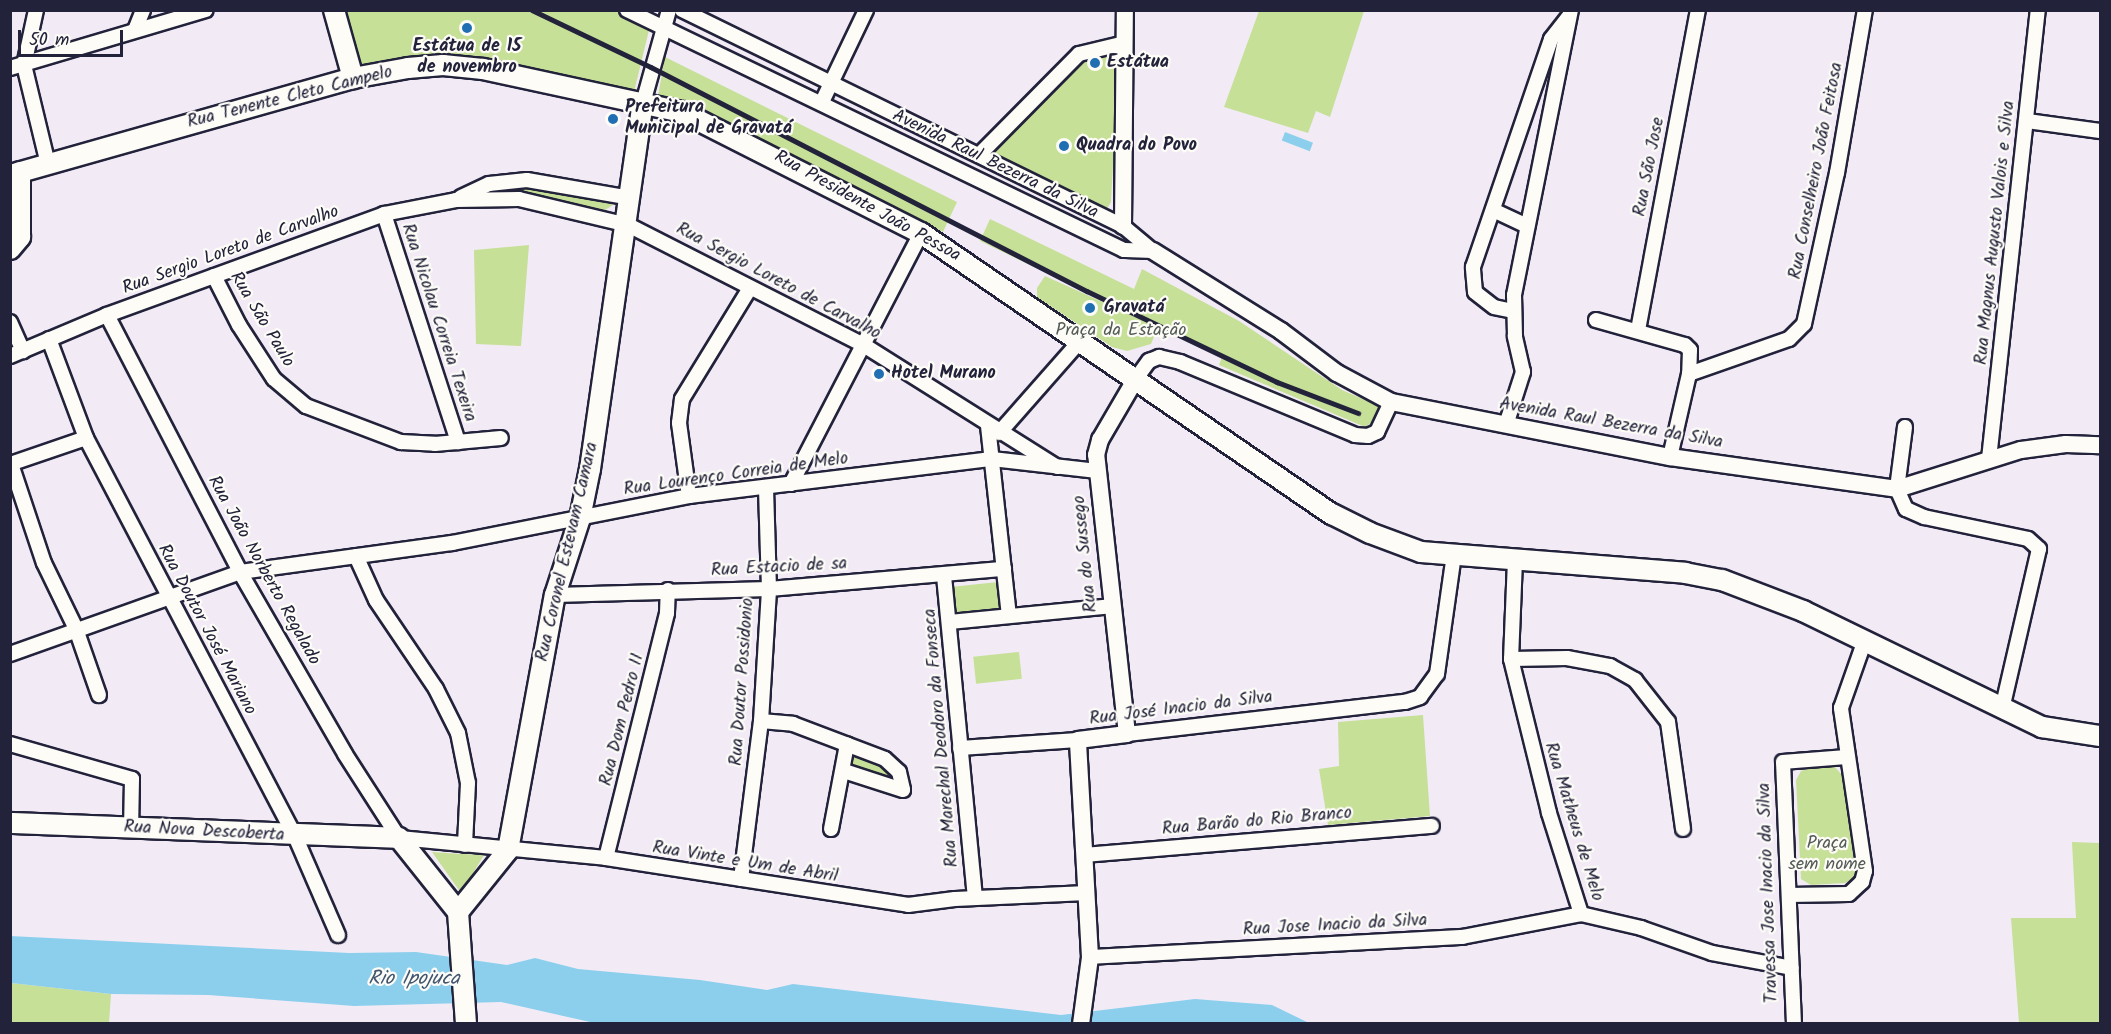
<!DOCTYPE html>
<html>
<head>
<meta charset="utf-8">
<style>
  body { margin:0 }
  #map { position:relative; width:2111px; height:1034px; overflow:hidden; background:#f2ebf6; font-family:Kalam,sans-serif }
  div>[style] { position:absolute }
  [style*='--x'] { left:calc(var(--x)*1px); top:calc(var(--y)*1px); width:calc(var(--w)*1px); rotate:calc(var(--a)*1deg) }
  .green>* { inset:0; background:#c6e097; transform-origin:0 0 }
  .water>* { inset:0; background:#8ccfed; transform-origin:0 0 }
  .roads { filter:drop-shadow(2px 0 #22223b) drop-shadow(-2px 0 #22223b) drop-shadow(0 2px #22223b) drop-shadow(0 -2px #22223b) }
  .minor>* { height:14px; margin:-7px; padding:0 7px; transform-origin:7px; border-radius:7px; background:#fdfcf7 }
  .tertiary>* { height:16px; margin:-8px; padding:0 8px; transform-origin:8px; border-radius:8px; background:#fdfcf7 }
  .secondary>* { height:20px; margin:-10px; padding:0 10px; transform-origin:10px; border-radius:10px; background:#fdfcf7 }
  .rail>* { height:4.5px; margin:-2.25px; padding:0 2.25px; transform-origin:2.25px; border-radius:2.25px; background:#22223b }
  .dots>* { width:16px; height:16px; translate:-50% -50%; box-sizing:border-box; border:3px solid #fdfcf7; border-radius:50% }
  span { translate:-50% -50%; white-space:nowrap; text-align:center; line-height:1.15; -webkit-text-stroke:4.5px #fdfcf7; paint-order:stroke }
  .poi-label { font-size:18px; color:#22223b; font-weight:700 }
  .left { translate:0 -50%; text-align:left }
  .street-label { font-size:18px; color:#22223b }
  .park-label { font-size:18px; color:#535b57 }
  .water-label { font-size:20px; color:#425670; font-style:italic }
  .frame { position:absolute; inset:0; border:12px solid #22223b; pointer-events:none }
  .scale { position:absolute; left:18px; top:30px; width:105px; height:27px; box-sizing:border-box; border:3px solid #22223b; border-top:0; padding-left:8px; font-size:18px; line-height:21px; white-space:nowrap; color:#22223b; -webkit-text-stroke:4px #fdfcf7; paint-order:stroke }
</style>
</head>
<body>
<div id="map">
  <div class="green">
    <div style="clip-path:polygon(343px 11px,617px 11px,650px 26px,634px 92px,442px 57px,357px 65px)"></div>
    <div style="clip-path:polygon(1259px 11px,1364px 11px,1330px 117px,1316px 111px,1308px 133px,1224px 107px)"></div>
    <div style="clip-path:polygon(1109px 49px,1116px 53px,1117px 88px,1111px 202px,1105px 212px,992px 156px,1077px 62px)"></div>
    <div style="clip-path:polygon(665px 57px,957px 202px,943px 232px,686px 102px,658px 96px)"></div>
    <div style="clip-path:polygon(521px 185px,612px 199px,613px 205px,605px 210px,523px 191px)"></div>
    <div style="clip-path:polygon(990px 219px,1134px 289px,1142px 269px,1239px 321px,1342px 390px,1381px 407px,1379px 417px,1365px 427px,1219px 365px,1222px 357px,980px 241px)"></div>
    <div style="clip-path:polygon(529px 245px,521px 346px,476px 344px,474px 250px)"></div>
    <div style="clip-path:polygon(1045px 276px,1158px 327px,1151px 344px,1127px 351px,1112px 347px,1037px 297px,1037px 288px)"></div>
    <div style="left:998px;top:582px;width:30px;height:48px;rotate:84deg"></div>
    <div style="left:1019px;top:652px;width:27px;height:46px;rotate:84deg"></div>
    <div style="clip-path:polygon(1423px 715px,1430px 816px,1328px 825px,1319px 769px,1339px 766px,1338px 722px)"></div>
    <div style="left:854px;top:752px;width:43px;height:15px;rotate:23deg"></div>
    <div style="clip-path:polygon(1831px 763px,1845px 778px,1857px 871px,1855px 877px,1845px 883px,1811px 885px,1801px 879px,1796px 780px,1801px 771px)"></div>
    <div style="clip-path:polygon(2072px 842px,2100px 843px,2100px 1023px,2019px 1023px,2011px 918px,2076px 918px)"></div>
    <div style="clip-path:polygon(432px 852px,462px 854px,484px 855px,461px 893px)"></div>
    <div style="clip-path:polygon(11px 983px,111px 994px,109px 1023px,11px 1024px)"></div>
  </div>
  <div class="water">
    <div style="left:1285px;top:132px;width:30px;height:9px;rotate:21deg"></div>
    <div style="clip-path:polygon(10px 936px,349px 953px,416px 952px,507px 965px,535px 958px,578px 969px,700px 980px,767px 990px,793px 984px,1061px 1015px,1195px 999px,1272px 1005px,1309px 1023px,599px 1024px,501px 1002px,354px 1006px,208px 995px,111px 994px,11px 983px)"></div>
  </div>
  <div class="roads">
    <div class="minor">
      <div style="--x:36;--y:10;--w:56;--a:102.3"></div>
      <div style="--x:24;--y:65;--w:102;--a:76.4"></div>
      <div style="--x:627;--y:10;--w:552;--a:25.78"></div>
      <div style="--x:1124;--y:250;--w:29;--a:2"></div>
      <div style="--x:682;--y:10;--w:491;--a:26.1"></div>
      <div style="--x:1123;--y:226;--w:39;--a:40"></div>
      <div style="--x:135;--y:30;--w:22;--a:-68"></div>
      <div style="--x:10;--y:68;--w:204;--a:-16.5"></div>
      <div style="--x:822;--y:102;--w:102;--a:-64.4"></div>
      <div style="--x:643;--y:103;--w:97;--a:-74.4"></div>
      <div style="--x:2027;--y:121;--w:74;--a:7.8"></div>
      <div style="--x:979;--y:155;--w:142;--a:-45.3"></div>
      <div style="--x:1079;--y:54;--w:47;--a:-13.4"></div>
      <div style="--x:461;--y:197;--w:31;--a:-25"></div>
      <div style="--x:489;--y:184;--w:38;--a:-6"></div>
      <div style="--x:527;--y:180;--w:106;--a:9.8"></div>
      <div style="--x:1493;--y:210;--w:38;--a:25"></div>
      <div style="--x:384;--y:214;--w:240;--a:72"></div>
      <div style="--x:214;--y:276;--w:55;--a:63"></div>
      <div style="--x:239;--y:325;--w:64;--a:57.1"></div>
      <div style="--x:274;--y:379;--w:42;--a:40.2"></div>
      <div style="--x:306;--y:406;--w:102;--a:20.8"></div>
      <div style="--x:401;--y:442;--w:34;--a:3"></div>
      <div style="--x:435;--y:444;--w:66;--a:-5.2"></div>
      <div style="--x:1513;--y:311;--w:19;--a:-168"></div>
      <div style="--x:1494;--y:307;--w:24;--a:-142"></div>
      <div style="--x:1475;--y:292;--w:25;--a:-95"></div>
      <div style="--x:1473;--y:267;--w:241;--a:-71.1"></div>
      <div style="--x:1551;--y:39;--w:28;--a:-52"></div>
      <div style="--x:107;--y:315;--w:289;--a:62.6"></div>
      <div style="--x:240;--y:572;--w:210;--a:60"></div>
      <div style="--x:345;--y:754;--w:100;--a:57.3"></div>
      <div style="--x:399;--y:838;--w:208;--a:5.5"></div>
      <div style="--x:606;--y:858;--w:306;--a:8.8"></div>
      <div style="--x:908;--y:905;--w:47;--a:-7.3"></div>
      <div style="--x:955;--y:899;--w:132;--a:-2.6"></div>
      <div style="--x:1596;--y:320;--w:92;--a:15.7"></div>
      <div style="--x:1685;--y:345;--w:7;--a:45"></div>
      <div style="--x:1690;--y:350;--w:24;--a:92"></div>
      <div style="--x:1689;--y:374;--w:85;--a:102.9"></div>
      <div style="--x:10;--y:322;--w:32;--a:66"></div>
      <div style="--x:1638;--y:330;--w:326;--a:-79.4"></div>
      <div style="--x:49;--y:339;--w:106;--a:69.5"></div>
      <div style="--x:86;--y:438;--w:450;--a:62.3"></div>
      <div style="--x:295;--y:836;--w:108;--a:66.5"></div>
      <div style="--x:10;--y:356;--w:105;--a:-22.9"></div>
      <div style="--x:107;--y:315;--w:295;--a:-20"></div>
      <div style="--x:384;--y:214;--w:73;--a:-11"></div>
      <div style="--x:456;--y:200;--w:63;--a:-0.9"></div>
      <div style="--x:519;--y:199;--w:112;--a:13.4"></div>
      <div style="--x:628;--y:225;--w:263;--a:27"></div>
      <div style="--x:862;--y:344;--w:231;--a:32.2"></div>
      <div style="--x:1689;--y:374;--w:106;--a:-19.3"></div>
      <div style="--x:1789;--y:339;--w:21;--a:-45"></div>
      <div style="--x:1804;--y:324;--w:155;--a:-77.7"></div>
      <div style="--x:1837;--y:173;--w:165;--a:-80.3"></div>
      <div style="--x:1135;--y:380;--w:24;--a:-54"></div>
      <div style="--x:1149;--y:361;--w:11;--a:-22"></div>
      <div style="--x:1159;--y:357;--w:22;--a:13"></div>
      <div style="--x:1180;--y:362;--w:190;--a:22.6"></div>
      <div style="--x:1355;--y:435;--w:13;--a:4"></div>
      <div style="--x:1368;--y:436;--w:10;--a:-24"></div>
      <div style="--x:1377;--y:432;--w:33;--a:-65"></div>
      <div style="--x:1506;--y:425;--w:56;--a:-72.2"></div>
      <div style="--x:1523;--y:372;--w:37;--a:-103"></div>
      <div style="--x:1515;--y:336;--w:41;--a:-91.4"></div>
      <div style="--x:1514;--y:295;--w:291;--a:-78.7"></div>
      <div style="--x:988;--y:426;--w:190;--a:83.7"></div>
      <div style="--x:1905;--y:427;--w:63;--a:97.4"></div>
      <div style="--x:1897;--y:489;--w:22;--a:66"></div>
      <div style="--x:1906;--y:509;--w:20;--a:24"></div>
      <div style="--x:1924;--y:517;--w:106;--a:11.9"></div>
      <div style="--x:2028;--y:539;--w:15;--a:42"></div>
      <div style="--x:2039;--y:549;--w:164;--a:103"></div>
      <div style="--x:999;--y:433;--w:123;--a:-48.6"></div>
      <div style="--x:1989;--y:459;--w:452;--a:-83.8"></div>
      <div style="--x:10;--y:464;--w:80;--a:-18.9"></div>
      <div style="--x:11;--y:464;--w:104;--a:71.6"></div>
      <div style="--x:44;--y:563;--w:73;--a:64.1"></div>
      <div style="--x:76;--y:629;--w:70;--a:70.8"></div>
      <div style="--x:791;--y:484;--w:283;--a:-62.6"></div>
      <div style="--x:689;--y:496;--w:74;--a:-97.8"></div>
      <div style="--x:679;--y:423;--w:24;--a:-83"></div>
      <div style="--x:682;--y:399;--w:130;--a:-58.5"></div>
      <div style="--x:356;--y:556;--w:48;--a:65.6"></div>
      <div style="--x:376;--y:600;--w:107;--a:56"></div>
      <div style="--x:436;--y:689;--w:49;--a:63.4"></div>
      <div style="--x:458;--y:733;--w:51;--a:78.7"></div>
      <div style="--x:468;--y:783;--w:62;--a:92.8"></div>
      <div style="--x:1515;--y:560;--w:99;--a:92.3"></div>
      <div style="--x:1511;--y:659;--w:159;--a:76.1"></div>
      <div style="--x:1549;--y:813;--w:106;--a:72.4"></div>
      <div style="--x:944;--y:576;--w:322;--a:84.5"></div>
      <div style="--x:555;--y:595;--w:214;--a:-1.6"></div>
      <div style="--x:769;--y:589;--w:236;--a:-4.9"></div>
      <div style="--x:949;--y:622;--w:163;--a:-5.6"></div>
      <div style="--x:10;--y:654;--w:244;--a:-19.6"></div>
      <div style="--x:240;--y:572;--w:214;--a:-7.8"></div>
      <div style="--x:452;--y:543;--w:242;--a:-11.2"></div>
      <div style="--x:689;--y:496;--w:305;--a:-7"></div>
      <div style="--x:992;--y:459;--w:106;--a:6.5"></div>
      <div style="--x:1511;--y:659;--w:56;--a:-1"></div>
      <div style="--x:1567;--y:658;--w:44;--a:10.5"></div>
      <div style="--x:1610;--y:666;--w:29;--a:29"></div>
      <div style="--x:1635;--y:680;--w:53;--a:51.8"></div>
      <div style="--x:1668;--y:722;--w:108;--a:82"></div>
      <div style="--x:761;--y:721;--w:32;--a:5"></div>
      <div style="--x:793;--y:724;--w:98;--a:20.8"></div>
      <div style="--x:885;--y:759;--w:19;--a:43"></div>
      <div style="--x:899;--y:772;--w:18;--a:77"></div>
      <div style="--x:1127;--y:734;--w:280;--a:-6.6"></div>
      <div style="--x:1405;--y:702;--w:16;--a:-18"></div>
      <div style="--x:1420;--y:697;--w:29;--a:-54"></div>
      <div style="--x:1437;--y:674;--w:120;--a:-81.9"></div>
      <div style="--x:10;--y:744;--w:127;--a:16"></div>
      <div style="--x:132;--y:779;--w:50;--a:91.1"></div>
      <div style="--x:960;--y:748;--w:118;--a:-3.9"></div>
      <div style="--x:844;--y:771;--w:62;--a:17.9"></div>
      <div style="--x:831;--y:829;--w:86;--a:-79.3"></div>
      <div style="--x:1085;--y:855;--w:348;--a:-4.8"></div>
      <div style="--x:606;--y:858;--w:252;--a:-76"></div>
      <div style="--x:667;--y:613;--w:23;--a:-88"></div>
      <div style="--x:741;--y:879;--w:159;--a:-82.8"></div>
      <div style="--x:761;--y:721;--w:132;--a:-86.5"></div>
      <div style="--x:769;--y:589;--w:102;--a:-91.7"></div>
      <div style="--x:1789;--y:895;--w:60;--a:-1"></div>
      <div style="--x:1849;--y:894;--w:18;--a:-43"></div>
      <div style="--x:1862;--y:882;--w:11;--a:-75"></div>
      <div style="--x:1865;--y:871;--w:165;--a:-98.4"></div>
      <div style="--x:1841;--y:708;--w:72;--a:-70.6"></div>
      <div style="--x:1090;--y:957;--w:373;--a:-3.1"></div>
      <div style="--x:1462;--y:937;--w:121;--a:-10.9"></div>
      <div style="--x:1581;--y:914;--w:62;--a:13.1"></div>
      <div style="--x:1641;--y:928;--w:75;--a:19.4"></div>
      <div style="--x:1712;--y:953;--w:81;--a:10.6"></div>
      <div style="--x:1794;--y:1024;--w:262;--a:-92.4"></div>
      <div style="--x:1783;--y:762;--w:63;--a:-4.5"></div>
    </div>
    <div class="tertiary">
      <div style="--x:1123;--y:226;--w:216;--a:-89.5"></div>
      <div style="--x:1153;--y:251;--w:151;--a:32"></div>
      <div style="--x:1281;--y:331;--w:70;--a:36.9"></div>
      <div style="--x:1337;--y:373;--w:61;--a:28.2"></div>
      <div style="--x:1391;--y:402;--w:284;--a:11.2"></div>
      <div style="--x:1670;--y:457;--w:229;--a:8"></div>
      <div style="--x:1897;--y:489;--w:130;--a:-17.5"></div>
      <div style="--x:2021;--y:450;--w:45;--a:-7.6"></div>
      <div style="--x:2066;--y:444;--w:34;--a:2"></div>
      <div style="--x:1081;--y:1024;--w:68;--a:-82.3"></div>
      <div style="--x:1090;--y:957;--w:217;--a:-93.2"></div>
      <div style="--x:1078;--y:740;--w:49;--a:-7"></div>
      <div style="--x:1127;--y:734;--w:281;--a:-96.3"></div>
      <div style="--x:1096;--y:455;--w:16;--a:-75"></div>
      <div style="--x:1100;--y:440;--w:69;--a:-59.7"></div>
    </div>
    <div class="secondary">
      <div style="--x:334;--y:10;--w:71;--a:74.4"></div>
      <div style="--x:10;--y:175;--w:356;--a:-15.8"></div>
      <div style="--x:353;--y:78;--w:56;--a:-10.3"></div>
      <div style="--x:408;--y:68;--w:35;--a:-5"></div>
      <div style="--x:443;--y:65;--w:40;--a:5.7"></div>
      <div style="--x:483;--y:69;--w:204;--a:12.2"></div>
      <div style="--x:682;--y:112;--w:268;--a:26.9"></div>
      <div style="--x:921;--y:233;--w:498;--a:34.4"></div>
      <div style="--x:1332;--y:514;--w:42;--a:26.6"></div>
      <div style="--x:1370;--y:533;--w:54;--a:20.4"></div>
      <div style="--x:1421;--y:552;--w:265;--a:4.5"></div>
      <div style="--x:1685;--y:573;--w:38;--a:11"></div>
      <div style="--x:1722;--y:580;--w:87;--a:20.9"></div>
      <div style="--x:1803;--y:611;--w:266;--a:25.9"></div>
      <div style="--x:2042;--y:727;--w:59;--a:8.8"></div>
      <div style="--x:10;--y:249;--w:16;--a:-50"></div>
      <div style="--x:20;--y:237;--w:65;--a:-90"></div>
      <div style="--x:10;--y:823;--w:389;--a:2.2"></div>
      <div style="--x:399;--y:838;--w:95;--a:51.4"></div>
      <div style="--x:458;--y:912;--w:112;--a:85.9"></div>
      <div style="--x:458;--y:912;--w:80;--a:-51.1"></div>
      <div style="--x:508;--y:850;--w:259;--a:-79.6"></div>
      <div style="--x:555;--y:595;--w:81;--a:-72"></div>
      <div style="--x:580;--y:518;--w:50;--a:-78.5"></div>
      <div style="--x:590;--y:469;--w:370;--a:-81.8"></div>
    </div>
  </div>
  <div class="rail">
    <div style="--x:532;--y:10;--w:132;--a:25.6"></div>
    <div style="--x:651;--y:67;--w:490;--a:27.2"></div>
    <div style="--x:1087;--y:291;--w:211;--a:25.6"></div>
    <div style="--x:1277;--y:382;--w:87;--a:20.9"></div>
  </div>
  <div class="dots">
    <div style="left:467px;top:28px;background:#1f6fb2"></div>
    <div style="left:1095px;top:63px;background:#1f6fb2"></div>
    <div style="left:613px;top:119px;background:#1f6fb2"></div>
    <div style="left:1064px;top:146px;background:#1f6fb2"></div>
    <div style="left:1090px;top:308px;background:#1f6fb2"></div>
    <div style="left:879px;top:374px;background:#1f6fb2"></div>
  </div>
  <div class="poi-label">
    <span style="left:467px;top:58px">Estátua de 15<br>de novembro</span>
    <span class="left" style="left:1107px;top:63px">Estátua</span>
    <span class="left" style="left:625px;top:119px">Prefeitura<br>Municipal de Gravatá</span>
    <span class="left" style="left:1076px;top:146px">Quadra do Povo</span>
    <span class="left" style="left:1104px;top:308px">Gravatá</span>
    <span class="left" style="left:891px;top:374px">Hotel Murano</span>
  </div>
  <div class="street-label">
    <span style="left:290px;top:98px;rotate:-14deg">Rua Tenente Cleto Campelo</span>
    <span style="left:995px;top:165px;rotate:26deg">Avenida Raul Bezerra da Silva</span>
    <span style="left:1650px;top:167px;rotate:-79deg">Rua São Jose</span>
    <span style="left:1817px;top:171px;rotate:-79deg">Rua Conselheiro João Feitosa</span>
    <span style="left:867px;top:207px;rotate:29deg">Rua Presidente João Pessoa</span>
    <span style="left:1996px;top:233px;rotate:-84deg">Rua Magnus Augusto Valois e Silva</span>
    <span style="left:231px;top:251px;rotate:-20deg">Rua Sergio Loreto de Carvalho</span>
    <span style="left:778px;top:282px;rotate:28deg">Rua Sergio Loreto de Carvalho</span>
    <span style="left:261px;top:320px;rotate:59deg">Rua São Paulo</span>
    <span style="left:438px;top:323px;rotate:72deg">Rua Nicolau Correia Texeira</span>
    <span style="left:1611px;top:424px;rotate:10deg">Avenida Raul Bezerra da Silva</span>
    <span style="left:736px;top:475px;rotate:-8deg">Rua Lourenço Correia de Melo</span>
    <span style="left:568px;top:552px;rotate:-77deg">Rua Coronel Estevam Camara</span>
    <span style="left:1086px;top:554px;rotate:-96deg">Rua do Sussego</span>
    <span style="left:779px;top:568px;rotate:-3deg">Rua Estacio de sa</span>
    <span style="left:263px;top:571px;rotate:61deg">Rua João Norberto Regalado</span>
    <span style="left:206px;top:630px;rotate:62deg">Rua Doutor José Mariano</span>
    <span style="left:743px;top:682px;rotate:-86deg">Rua Doutor Possidonio</span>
    <span style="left:1181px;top:709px;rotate:-7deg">Rua José Inacio da Silva</span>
    <span style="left:623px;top:720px;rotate:-76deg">Rua Dom Pedro II</span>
    <span style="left:942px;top:738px;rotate:-95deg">Rua Marechal Deodoro da Fonseca</span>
    <span style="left:1257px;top:822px;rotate:-5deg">Rua Barão do Rio Branco</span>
    <span style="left:1573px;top:822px;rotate:73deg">Rua Matheus de Melo</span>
    <span style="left:204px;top:832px;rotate:3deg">Rua Nova Descoberta</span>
    <span style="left:745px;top:863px;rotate:9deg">Rua Vinte e Um de Abril</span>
    <span style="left:1769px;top:893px;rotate:-92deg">Travessa Jose Inacio da Silva</span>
    <span style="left:1335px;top:926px;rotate:-3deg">Rua Jose Inacio da Silva</span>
  </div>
  <div class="park-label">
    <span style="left:1121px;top:331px">Praça da Estação</span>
    <span style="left:1827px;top:855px">Praça<br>sem nome</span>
  </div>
  <div class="water-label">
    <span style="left:414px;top:979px">Rio Ipojuca</span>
  </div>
  <div class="frame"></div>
  <div class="scale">50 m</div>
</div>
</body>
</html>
